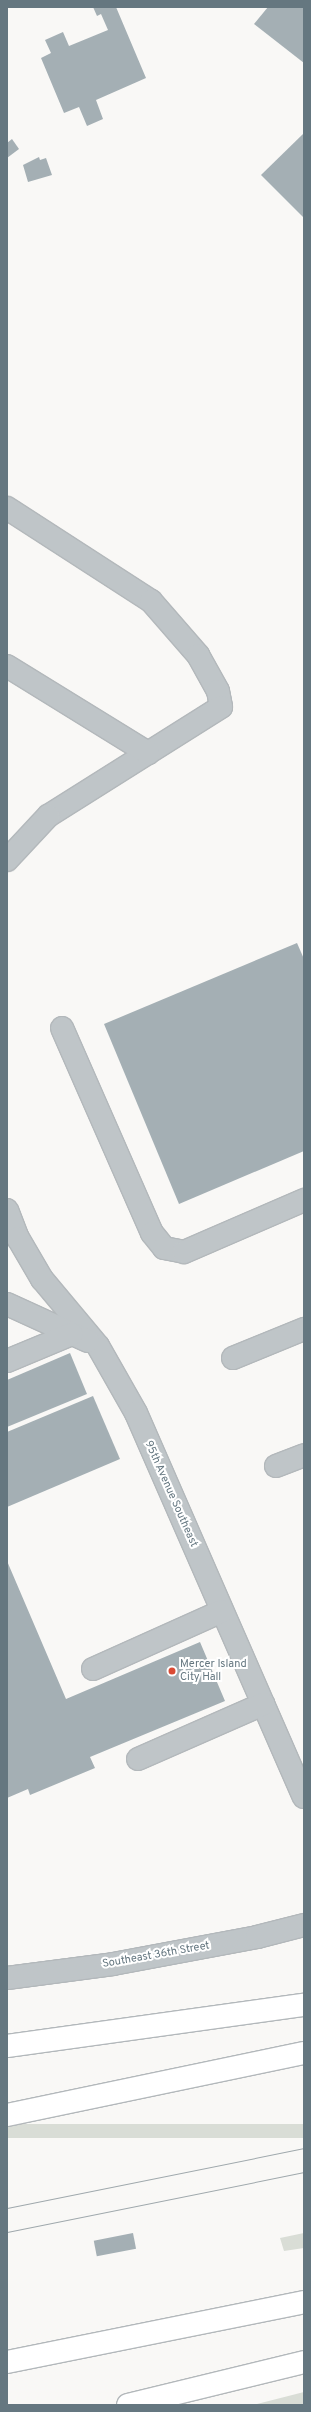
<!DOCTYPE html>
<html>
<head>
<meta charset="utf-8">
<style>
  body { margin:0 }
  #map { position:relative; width:311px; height:2412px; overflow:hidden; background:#f9f8f6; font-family:Overpass,sans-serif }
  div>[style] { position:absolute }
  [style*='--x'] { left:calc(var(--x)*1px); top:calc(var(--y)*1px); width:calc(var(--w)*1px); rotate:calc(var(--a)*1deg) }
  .green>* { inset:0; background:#d9ddd6; transform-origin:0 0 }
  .building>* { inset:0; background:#a4afb4; transform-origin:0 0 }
  .roads { filter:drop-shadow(1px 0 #b3b8bb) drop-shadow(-1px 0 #b3b8bb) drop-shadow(0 1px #b3b8bb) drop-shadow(0 -1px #b3b8bb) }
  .minor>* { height:22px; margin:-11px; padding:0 11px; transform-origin:11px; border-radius:11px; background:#bfc5c8 }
  .highway>* { height:22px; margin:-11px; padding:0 11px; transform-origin:11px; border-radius:11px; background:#fff }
  .tram>* { height:1px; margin:-0.5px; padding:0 0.5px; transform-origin:0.5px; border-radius:0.5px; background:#9fa8ac }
  .dots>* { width:11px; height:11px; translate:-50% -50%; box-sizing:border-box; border:2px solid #fff; border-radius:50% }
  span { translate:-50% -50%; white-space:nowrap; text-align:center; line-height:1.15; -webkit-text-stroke:4px #fff; paint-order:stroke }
  .street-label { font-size:11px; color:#657780 }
  .poi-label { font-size:11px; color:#657780 }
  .left { translate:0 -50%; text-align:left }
  .frame { position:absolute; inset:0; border:8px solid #657780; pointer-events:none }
</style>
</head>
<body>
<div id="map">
  <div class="green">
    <div style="left:304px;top:2124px;width:14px;height:303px;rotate:90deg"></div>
    <div style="clip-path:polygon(304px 2233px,304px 2248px,284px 2251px,280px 2238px)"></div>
    <div style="clip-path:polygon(304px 2392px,304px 2405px,253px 2405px)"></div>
  </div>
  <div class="building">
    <div style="clip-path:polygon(93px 7px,116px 7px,146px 78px,96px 100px,103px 119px,87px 126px,79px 107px,64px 113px,41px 58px,51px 53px,45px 40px,63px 32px,69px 46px,108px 30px,101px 14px,97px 16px)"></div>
    <div style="clip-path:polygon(268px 7px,304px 7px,304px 63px,254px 24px)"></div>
    <div style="clip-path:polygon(304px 133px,304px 218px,261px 175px)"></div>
    <div style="clip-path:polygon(12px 139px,19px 149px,7px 158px,7px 143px)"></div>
    <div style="clip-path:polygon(39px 157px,40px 160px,46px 158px,52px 175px,28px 182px,23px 165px)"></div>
    <div style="clip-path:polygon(297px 943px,304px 959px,304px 1151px,179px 1204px,104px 1024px)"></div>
    <div style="clip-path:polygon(70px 1353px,87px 1394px,7px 1427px,7px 1380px)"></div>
    <div style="clip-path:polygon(93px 1396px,120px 1459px,7px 1507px,7px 1432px)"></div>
    <div style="clip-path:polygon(7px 1561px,66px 1699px,200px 1642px,225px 1701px,90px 1757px,95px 1768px,30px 1795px,28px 1789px,7px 1798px)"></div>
    <div style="left:133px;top:2233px;width:16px;height:40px;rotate:79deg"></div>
  </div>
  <div class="roads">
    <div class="minor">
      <div style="--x:7;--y:508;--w:171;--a:32.9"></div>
      <div style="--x:151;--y:601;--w:72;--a:49"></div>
      <div style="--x:198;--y:655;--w:41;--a:60.9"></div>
      <div style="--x:218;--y:691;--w:16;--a:79"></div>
      <div style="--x:221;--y:707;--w:204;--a:147.8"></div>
      <div style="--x:48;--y:816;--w:60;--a:133"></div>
      <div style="--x:7;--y:666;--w:166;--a:31.7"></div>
      <div style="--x:62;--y:1028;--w:224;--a:66.3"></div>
      <div style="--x:152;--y:1233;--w:19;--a:51"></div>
      <div style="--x:164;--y:1248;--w:20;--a:11"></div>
      <div style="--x:184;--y:1252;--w:131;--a:-23.4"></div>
      <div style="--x:7;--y:1210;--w:30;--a:69"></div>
      <div style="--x:18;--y:1238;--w:48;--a:59.7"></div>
      <div style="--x:42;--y:1279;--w:87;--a:50.1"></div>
      <div style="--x:98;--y:1346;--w:77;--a:60.4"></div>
      <div style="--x:136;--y:1413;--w:419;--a:66.4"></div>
      <div style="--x:7;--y:1304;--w:89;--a:24.6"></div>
      <div style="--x:233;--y:1358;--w:77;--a:-22.2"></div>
      <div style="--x:7;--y:1361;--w:70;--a:-22.6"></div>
      <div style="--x:276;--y:1466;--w:30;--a:-21"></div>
      <div style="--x:93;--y:1669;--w:141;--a:-24.2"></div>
      <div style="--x:138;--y:1759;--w:137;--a:-23.7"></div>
      <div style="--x:7;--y:1978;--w:107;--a:-7.5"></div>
      <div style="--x:113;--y:1964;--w:147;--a:-10.6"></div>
      <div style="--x:257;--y:1937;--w:49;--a:-14.3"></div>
    </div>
    <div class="highway">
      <div style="--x:7;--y:2046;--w:300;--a:-7.9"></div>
      <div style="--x:7;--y:2115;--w:303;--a:-11.8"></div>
      <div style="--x:7;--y:2362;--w:303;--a:-11.4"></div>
      <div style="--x:128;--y:2405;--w:181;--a:-13.7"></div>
    </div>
  </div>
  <div class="tram">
    <div style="--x:7;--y:2208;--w:303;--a:-11.4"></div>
    <div style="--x:7;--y:2232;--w:303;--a:-11.4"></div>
  </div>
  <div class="dots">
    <div style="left:172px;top:1671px;background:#da4b35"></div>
  </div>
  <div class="street-label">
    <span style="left:171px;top:1494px;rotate:66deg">95th Avenue Southeast</span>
    <span style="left:156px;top:1955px;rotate:-10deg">Southeast 36th Street</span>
  </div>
  <div class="poi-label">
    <span class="left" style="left:180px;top:1671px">Mercer Island<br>City Hall</span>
  </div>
  <div class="frame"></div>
</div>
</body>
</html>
